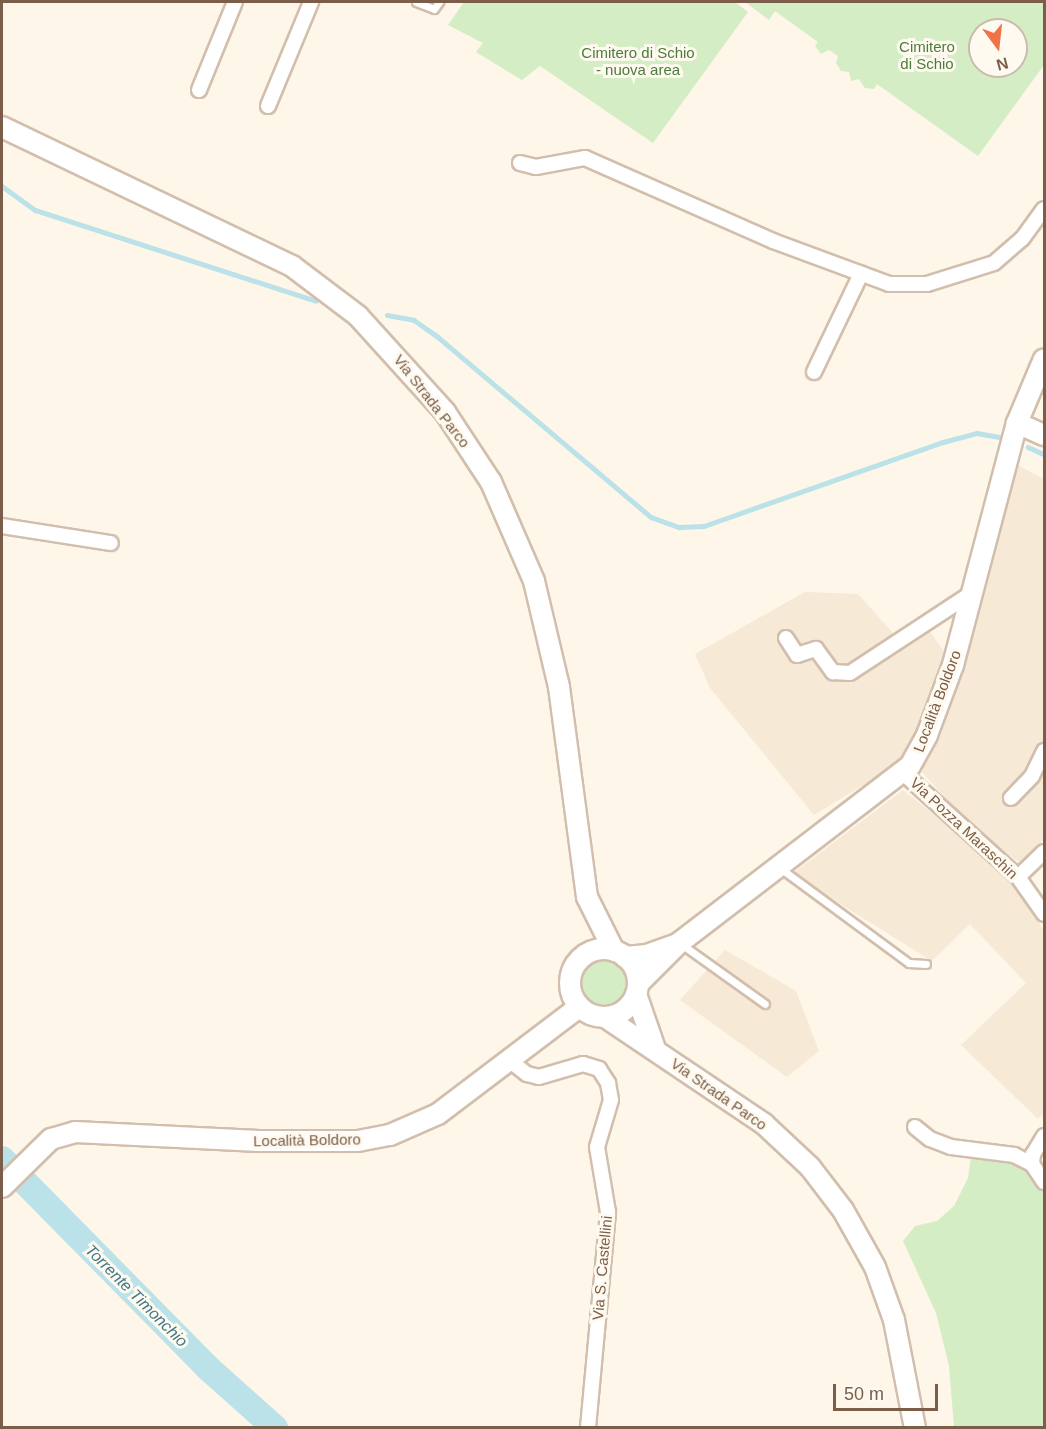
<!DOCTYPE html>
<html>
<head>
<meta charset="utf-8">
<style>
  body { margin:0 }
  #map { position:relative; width:1046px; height:1429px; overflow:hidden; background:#fef6e8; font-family:Helvetica,sans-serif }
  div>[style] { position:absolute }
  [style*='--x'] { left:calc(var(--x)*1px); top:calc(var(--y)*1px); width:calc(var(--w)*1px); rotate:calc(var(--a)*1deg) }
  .residential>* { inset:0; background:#f6e9d6 }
  .green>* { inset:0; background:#d4edc5 }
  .round { border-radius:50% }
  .stream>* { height:4.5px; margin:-2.25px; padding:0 2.25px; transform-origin:2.25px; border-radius:2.25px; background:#bbe1e9 }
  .river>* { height:26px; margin:-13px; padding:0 13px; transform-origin:13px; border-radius:13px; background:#bbe1e9 }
  .roads { filter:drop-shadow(2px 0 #d2beac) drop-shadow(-2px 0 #d2beac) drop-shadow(0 2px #d2beac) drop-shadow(0 -2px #d2beac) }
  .lane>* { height:7px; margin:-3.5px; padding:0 3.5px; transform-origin:3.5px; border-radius:3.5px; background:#fff }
  .street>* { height:14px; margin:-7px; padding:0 7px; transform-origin:7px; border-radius:7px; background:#fff }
  .secondary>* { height:20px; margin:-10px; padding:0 10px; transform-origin:10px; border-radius:10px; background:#fff }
  .secondary>.ring { margin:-10px; padding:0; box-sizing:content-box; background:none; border:20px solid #fff; border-radius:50% }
  span { translate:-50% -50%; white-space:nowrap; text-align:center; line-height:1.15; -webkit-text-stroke:6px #fffaf0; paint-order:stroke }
  .park-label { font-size:15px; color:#4d7b3d }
  .street-label { font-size:15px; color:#7b5d49 }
  .water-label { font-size:16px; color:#3f7887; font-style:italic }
  .frame { position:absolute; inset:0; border:3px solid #7b5d49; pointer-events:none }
  .north { position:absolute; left:968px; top:18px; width:60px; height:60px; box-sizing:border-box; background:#fffaf0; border:2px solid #cabbad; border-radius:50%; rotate:165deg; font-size:16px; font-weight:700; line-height:24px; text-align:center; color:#7b5d49 }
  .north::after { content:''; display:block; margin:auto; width:21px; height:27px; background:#ef7346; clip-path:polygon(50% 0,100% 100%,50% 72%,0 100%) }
  .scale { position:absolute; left:833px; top:1384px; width:105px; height:27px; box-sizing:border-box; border:3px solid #7b5d49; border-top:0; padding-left:8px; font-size:18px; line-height:21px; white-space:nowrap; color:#7b5d49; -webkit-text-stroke:4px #fffaf0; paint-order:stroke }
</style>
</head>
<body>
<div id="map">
  <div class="residential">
    <div style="clip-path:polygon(1016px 464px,1044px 479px,1044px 839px,1020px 863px,969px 825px,922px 772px,968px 645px)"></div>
    <div style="clip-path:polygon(805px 592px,858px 594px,893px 633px,929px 630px,945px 653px,932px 700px,906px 759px,814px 815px,710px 688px,695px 654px)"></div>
    <div style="clip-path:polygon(903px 790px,997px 865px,1032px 907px,1044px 933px,1044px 1113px,1038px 1119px,961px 1045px,1026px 983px,970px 924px,932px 961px,792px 874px)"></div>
    <div style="clip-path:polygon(725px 950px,796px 991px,819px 1051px,787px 1077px,680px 1000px)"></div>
  </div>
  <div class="green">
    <div style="clip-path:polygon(464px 2px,735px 2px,748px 12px,653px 143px,540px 66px,522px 80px,476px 52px,483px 43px,448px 25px)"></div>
    <div style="clip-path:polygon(evenodd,745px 2px,1044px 2px,1044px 65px,978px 156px,877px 84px,874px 89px,865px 88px,859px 79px,851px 81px,849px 72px,841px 71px,836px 63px,838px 56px,829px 50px,821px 54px,815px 46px,818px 42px,775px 11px,769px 20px,745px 2px,980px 30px,1016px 30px,1016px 66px,980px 66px,980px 30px)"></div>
    <div class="round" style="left:581px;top:960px;width:46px;height:46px"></div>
    <div style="clip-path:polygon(971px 1157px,1008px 1159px,1025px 1165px,1044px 1188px,1044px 1427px,954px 1427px,949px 1366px,936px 1313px,903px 1241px,915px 1226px,937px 1221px,954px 1206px,968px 1178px)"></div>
  </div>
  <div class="stream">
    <div style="--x:2;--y:186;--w:41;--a:36"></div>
    <div style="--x:35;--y:210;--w:295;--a:17.9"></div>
    <div style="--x:387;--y:315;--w:27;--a:10"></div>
    <div style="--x:414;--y:320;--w:29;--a:35"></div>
    <div style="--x:438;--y:337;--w:279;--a:40.2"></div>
    <div style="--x:651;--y:517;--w:30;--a:20"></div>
    <div style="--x:679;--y:527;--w:25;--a:-2"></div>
    <div style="--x:704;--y:526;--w:253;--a:-19.4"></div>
    <div style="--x:943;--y:442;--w:35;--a:-15"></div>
    <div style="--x:977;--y:433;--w:28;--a:10"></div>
    <div style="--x:1028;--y:447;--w:17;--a:24"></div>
  </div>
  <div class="river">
    <div style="--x:2;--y:1159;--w:293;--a:45.4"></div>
    <div style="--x:208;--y:1368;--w:90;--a:41.8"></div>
  </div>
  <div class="roads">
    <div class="lane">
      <div style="--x:416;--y:2;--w:19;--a:21"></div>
      <div style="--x:434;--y:9;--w:9;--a:-54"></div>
      <div style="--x:780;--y:868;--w:160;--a:36.4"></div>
      <div style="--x:909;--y:963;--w:17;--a:3"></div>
      <div style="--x:681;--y:944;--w:103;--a:35.5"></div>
    </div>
    <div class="street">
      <div style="--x:199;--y:90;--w:95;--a:-67.8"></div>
      <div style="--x:268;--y:106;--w:113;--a:-67.5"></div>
      <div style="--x:520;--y:163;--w:16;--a:14"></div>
      <div style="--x:536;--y:167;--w:50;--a:-10.4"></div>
      <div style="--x:585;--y:158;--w:206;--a:23.8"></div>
      <div style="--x:773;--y:241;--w:124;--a:20.3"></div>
      <div style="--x:889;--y:284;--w:38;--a:0"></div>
      <div style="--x:927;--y:284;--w:70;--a:-17.4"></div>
      <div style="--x:994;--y:263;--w:37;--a:-41"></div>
      <div style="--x:1022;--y:239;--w:37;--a:-54"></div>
      <div style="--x:814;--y:372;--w:109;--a:-64.4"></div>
      <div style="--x:2;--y:526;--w:110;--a:8.9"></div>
      <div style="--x:786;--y:638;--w:20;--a:57"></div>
      <div style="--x:797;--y:655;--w:20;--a:-18"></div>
      <div style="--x:816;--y:649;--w:29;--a:54"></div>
      <div style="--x:833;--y:672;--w:17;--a:3"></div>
      <div style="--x:850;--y:673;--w:146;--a:-33.3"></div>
      <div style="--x:903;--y:773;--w:155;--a:42.1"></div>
      <div style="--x:1018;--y:877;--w:45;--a:54.9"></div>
      <div style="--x:1011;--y:798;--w:30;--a:-46"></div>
      <div style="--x:1032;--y:776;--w:28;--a:-64"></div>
      <div style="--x:1018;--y:877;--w:36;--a:-44"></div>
      <div style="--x:509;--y:1060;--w:23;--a:38"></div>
      <div style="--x:527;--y:1074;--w:12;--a:14"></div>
      <div style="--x:539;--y:1077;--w:46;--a:-16.5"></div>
      <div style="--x:583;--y:1064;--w:17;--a:17"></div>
      <div style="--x:599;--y:1069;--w:17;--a:57"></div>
      <div style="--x:608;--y:1083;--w:17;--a:80"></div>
      <div style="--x:611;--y:1100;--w:49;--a:106.6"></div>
      <div style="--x:597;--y:1147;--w:66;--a:80.4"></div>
      <div style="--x:608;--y:1212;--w:217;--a:95.3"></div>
      <div style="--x:915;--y:1127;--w:19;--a:39"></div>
      <div style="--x:930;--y:1139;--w:22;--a:21"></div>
      <div style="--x:951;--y:1147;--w:64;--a:7.2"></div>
      <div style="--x:1014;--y:1155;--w:20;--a:27"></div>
      <div style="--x:1044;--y:1136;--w:21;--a:121"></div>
      <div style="--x:1033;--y:1154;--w:10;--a:96"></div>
      <div style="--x:1032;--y:1164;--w:22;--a:56"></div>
    </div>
    <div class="secondary">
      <div style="--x:2;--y:127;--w:322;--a:25.6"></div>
      <div style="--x:292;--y:266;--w:83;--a:37.1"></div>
      <div style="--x:358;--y:316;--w:130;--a:47.8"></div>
      <div style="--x:445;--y:412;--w:84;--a:56.7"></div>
      <div style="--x:491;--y:482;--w:108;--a:66.5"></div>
      <div style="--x:534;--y:581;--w:109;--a:76.7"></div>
      <div style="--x:559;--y:687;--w:212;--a:82.4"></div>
      <div style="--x:587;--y:897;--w:60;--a:63.4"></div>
      <div style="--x:1017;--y:423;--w:30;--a:24"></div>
      <div class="ring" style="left:570px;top:949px;width:48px;height:48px"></div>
      <div style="--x:625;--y:957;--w:22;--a:-5"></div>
      <div style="--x:647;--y:955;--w:29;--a:-20"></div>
      <div style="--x:638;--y:984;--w:58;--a:-45"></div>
      <div style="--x:679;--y:943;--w:291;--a:-37.5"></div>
      <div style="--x:910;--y:766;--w:35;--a:-61"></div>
      <div style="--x:927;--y:735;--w:75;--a:-69.6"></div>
      <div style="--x:953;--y:665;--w:250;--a:-75.2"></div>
      <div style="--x:1017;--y:423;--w:69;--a:-67.1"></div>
      <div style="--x:636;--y:994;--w:58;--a:70.9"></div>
      <div style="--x:605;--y:1017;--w:192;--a:33.9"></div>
      <div style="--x:764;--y:1124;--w:63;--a:43.1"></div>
      <div style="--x:810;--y:1167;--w:54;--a:52.5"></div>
      <div style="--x:843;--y:1210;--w:65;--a:60.7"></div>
      <div style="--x:875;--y:1267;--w:56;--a:70.3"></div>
      <div style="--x:894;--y:1320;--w:110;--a:79"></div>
      <div style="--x:2;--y:1187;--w:69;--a:-44.4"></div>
      <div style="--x:51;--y:1139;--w:25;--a:-16"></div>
      <div style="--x:75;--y:1132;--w:184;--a:2.8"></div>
      <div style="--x:259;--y:1141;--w:99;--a:0"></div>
      <div style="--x:358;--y:1141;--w:33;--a:-11"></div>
      <div style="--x:390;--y:1135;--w:52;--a:-23.6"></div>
      <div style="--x:438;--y:1114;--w:177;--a:-37.2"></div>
    </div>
  </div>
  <div class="park-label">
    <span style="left:927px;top:55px">Cimitero<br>di Schio</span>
    <span style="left:638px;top:61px">Cimitero di Schio<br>- nuova area</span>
  </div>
  <div class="street-label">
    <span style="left:432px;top:401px;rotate:52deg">Via Strada Parco</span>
    <span style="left:937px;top:701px;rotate:-69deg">Località Boldoro</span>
    <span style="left:964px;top:828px;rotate:43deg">Via Pozza Maraschin</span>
    <span style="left:719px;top:1094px;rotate:35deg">Via Strada Parco</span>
    <span style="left:307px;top:1140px;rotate:-1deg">Località Boldoro</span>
    <span style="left:602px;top:1268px;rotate:-85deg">Via S. Castellini</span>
  </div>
  <div class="water-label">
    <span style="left:136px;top:1296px;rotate:45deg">Torrente Timonchio</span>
  </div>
  <div class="frame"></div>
  <div class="north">N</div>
  <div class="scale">50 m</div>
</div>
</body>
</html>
